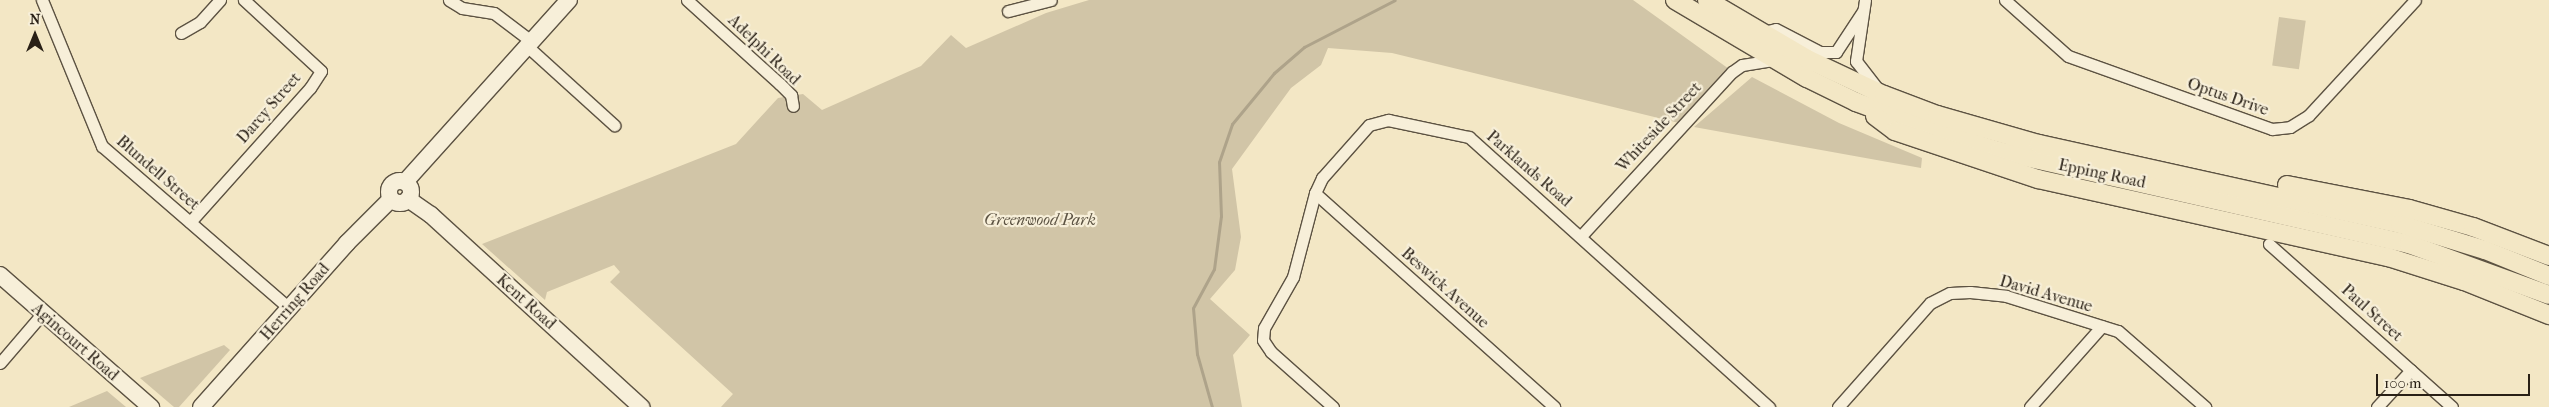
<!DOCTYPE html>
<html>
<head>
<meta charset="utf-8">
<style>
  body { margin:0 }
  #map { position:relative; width:2549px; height:407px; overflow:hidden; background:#f3e7c5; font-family:"IM FELL French Canon",serif }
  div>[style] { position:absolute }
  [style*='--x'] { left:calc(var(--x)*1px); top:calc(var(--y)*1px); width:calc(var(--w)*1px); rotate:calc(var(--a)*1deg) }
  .green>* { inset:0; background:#d1c5a7; transform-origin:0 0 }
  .stream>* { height:3px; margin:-1.5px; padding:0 1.5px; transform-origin:1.5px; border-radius:1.5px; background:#aea38a }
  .roads { filter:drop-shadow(1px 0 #5c5242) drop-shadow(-1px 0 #5c5242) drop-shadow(0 1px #5c5242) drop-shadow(0 -1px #5c5242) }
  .street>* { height:11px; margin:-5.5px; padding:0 5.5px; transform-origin:5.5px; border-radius:5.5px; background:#f7efd9 }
  .secondary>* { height:16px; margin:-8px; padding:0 8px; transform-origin:8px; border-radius:8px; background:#f7efd9 }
  .secondary>.ring { margin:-8px; padding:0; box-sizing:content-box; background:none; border:16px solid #f7efd9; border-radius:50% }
  .primary>* { height:18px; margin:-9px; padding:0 9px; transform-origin:9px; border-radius:9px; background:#f3e7c5 }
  span { translate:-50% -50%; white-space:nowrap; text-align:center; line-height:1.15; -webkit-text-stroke:4.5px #f7efd9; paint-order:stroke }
  .street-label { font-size:16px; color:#292016 }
  .park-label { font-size:16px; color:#5b5242; font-style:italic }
  .north { position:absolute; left:10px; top:10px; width:50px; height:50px; -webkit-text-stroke:4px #f7efd9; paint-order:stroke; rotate:0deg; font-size:14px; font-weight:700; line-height:20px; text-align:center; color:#292016 }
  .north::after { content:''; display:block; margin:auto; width:18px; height:22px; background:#292016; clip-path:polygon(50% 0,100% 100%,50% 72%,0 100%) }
  .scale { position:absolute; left:2376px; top:374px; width:154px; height:22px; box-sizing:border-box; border:2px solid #292016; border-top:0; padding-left:6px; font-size:15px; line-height:18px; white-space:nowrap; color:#292016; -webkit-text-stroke:4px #f7efd9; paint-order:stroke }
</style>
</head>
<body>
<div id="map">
  <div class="green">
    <div style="clip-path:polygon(1089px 0,1633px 0,1729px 69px,1679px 123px,1392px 53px,1328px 48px,1321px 65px,1291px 88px,1232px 169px,1241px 237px,1235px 270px,1210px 299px,1250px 335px,1233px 355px,1242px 407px,721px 407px,733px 394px,610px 282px,620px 272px,614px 265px,547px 292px,545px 300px,482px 244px,736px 144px,778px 98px,803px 94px,822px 110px,921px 66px,951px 35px,966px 48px,1046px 13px)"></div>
    <div style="left:2279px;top:17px;width:27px;height:49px;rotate:8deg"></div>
    <div style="clip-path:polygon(1752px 77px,1839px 123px,1922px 158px,1921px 168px,1694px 127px)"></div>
    <div style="clip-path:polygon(224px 345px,230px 350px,179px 407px,174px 407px,140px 378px)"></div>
    <div style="clip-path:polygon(107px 391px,126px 407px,69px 407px)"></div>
  </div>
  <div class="stream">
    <div style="--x:1212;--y:407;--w:55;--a:-105.8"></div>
    <div style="--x:1197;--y:354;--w:46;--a:-95"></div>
    <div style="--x:1193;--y:308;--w:44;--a:-61.7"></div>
    <div style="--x:1214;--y:269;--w:53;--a:-82.5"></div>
    <div style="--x:1221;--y:216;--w:54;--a:-92.1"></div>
    <div style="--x:1219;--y:162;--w:40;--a:-71.1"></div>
    <div style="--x:1232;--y:124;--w:66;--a:-50.5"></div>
    <div style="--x:1274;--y:73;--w:40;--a:-41"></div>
    <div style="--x:1304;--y:47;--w:102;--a:-27.3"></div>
  </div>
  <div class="roads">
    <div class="street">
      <div style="--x:42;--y:0;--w:158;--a:67.7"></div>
      <div style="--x:102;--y:146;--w:247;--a:40.9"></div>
      <div style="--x:449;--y:0;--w:15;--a:32"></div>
      <div style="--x:462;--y:8;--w:32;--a:9"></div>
      <div style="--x:494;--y:13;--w:46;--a:37.1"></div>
      <div style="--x:687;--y:0;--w:125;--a:42.1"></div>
      <div style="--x:780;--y:84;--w:16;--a:45"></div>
      <div style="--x:791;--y:95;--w:11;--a:80"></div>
      <div style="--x:1865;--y:0;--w:62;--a:98.4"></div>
      <div style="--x:1856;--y:61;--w:34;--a:52"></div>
      <div style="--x:2005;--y:0;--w:84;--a:41.6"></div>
      <div style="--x:2068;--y:56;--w:217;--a:19.7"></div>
      <div style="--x:2272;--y:129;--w:18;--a:-6"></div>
      <div style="--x:2290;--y:127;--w:22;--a:-32"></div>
      <div style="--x:2309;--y:115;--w:156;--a:-47.3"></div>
      <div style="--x:1008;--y:11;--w:44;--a:-14.3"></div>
      <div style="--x:181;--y:33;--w:22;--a:-30"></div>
      <div style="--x:200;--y:22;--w:30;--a:-48"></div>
      <div style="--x:1759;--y:33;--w:17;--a:-13"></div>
      <div style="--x:1776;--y:29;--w:50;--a:27.6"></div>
      <div style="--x:1820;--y:52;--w:16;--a:0"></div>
      <div style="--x:1836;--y:52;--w:49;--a:-56.6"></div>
      <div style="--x:527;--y:46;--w:118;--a:42.2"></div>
      <div style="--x:1315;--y:193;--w:321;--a:41.8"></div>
      <div style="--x:190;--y:222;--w:180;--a:-48.2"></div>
      <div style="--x:310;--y:88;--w:20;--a:-57"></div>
      <div style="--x:321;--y:71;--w:105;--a:-137.3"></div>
      <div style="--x:1581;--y:236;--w:223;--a:-47.4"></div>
      <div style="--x:1732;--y:72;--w:12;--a:-35"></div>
      <div style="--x:1742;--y:65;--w:31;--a:-9"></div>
      <div style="--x:2269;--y:244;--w:245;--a:41.7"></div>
      <div style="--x:0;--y:363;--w:65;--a:-49.4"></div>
      <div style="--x:1333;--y:407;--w:83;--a:-138.4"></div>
      <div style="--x:1271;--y:352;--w:14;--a:-124"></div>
      <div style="--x:1263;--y:340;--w:12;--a:-85"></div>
      <div style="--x:1264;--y:328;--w:59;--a:-60.4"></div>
      <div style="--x:1293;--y:277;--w:87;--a:-75.3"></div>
      <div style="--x:1315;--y:193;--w:17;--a:-65"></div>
      <div style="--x:1322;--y:178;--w:71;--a:-48.4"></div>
      <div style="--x:1369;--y:125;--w:20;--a:-15"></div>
      <div style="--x:1388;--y:120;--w:83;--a:11.9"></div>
      <div style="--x:1469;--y:137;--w:404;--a:42"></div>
      <div style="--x:1838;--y:407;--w:139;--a:-48.5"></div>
      <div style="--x:1930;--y:303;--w:22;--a:-27"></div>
      <div style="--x:1950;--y:293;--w:20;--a:-3"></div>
      <div style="--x:1970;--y:292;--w:36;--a:6"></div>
      <div style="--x:2006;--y:296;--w:117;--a:17.4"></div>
      <div style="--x:2118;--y:331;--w:116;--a:41.1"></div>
      <div style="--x:2030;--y:407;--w:108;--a:-48.4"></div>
      <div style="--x:2377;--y:407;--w:50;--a:-47.4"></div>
    </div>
    <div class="secondary">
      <div class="ring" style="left:389px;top:181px;width:6px;height:6px"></div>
      <div style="--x:405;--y:182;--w:245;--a:-48"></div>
      <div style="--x:408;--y:199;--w:28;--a:35"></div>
      <div style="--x:431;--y:215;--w:285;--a:42.4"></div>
      <div style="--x:0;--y:275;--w:201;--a:41.2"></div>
      <div style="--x:201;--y:407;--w:220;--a:-48.3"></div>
      <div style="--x:347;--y:243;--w:62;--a:-45"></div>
    </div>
    <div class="primary">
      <div style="--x:1675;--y:0;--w:153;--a:30.6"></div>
      <div style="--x:1807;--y:78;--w:55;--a:26.1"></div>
      <div style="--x:1856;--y:102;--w:86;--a:20.3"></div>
      <div style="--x:1937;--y:132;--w:65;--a:17"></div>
      <div style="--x:1999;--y:151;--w:420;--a:12.8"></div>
      <div style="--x:2409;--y:244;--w:149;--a:20"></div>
      <div style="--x:1707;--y:0;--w:116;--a:30.5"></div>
      <div style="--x:1807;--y:59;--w:85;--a:25.1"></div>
      <div style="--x:1884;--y:95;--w:57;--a:20.7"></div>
      <div style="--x:1937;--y:115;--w:106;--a:15.9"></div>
      <div style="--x:2039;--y:144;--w:370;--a:12.5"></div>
      <div style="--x:2400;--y:224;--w:89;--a:17"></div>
      <div style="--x:2485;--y:250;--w:69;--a:22.1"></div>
      <div style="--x:1875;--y:116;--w:25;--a:37"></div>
      <div style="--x:1895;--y:131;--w:151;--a:18.6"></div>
      <div style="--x:2038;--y:179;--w:359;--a:12.6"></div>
      <div style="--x:2388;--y:257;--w:80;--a:17.5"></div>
      <div style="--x:2464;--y:281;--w:92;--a:21.8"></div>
      <div style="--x:2287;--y:185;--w:124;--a:11.1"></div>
      <div style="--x:2409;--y:209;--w:66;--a:15.7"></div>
      <div style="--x:2473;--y:227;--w:81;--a:20.9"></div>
    </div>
  </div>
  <div class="street-label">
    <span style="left:764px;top:50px;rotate:44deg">Adelphi Road</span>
    <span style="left:2228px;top:97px;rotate:19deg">Optus Drive</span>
    <span style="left:269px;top:108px;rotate:-49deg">Darcy Street</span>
    <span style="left:1659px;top:127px;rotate:-47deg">Whiteside Street</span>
    <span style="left:1529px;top:169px;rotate:41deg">Parklands Road</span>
    <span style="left:158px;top:173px;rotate:41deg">Blundell Street</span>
    <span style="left:2102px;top:174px;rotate:12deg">Epping Road</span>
    <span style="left:1445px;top:288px;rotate:42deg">Beswick Avenue</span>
    <span style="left:2046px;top:294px;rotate:16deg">David Avenue</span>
    <span style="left:295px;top:302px;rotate:-49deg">Herring Road</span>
    <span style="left:526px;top:302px;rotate:42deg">Kent Road</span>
    <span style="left:2372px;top:313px;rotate:42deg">Paul Street</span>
    <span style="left:75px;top:342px;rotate:41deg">Agincourt Road</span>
  </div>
  <div class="park-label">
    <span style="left:1040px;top:220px">Greenwood Park</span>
  </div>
  <div class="north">N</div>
  <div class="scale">100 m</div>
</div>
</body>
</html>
